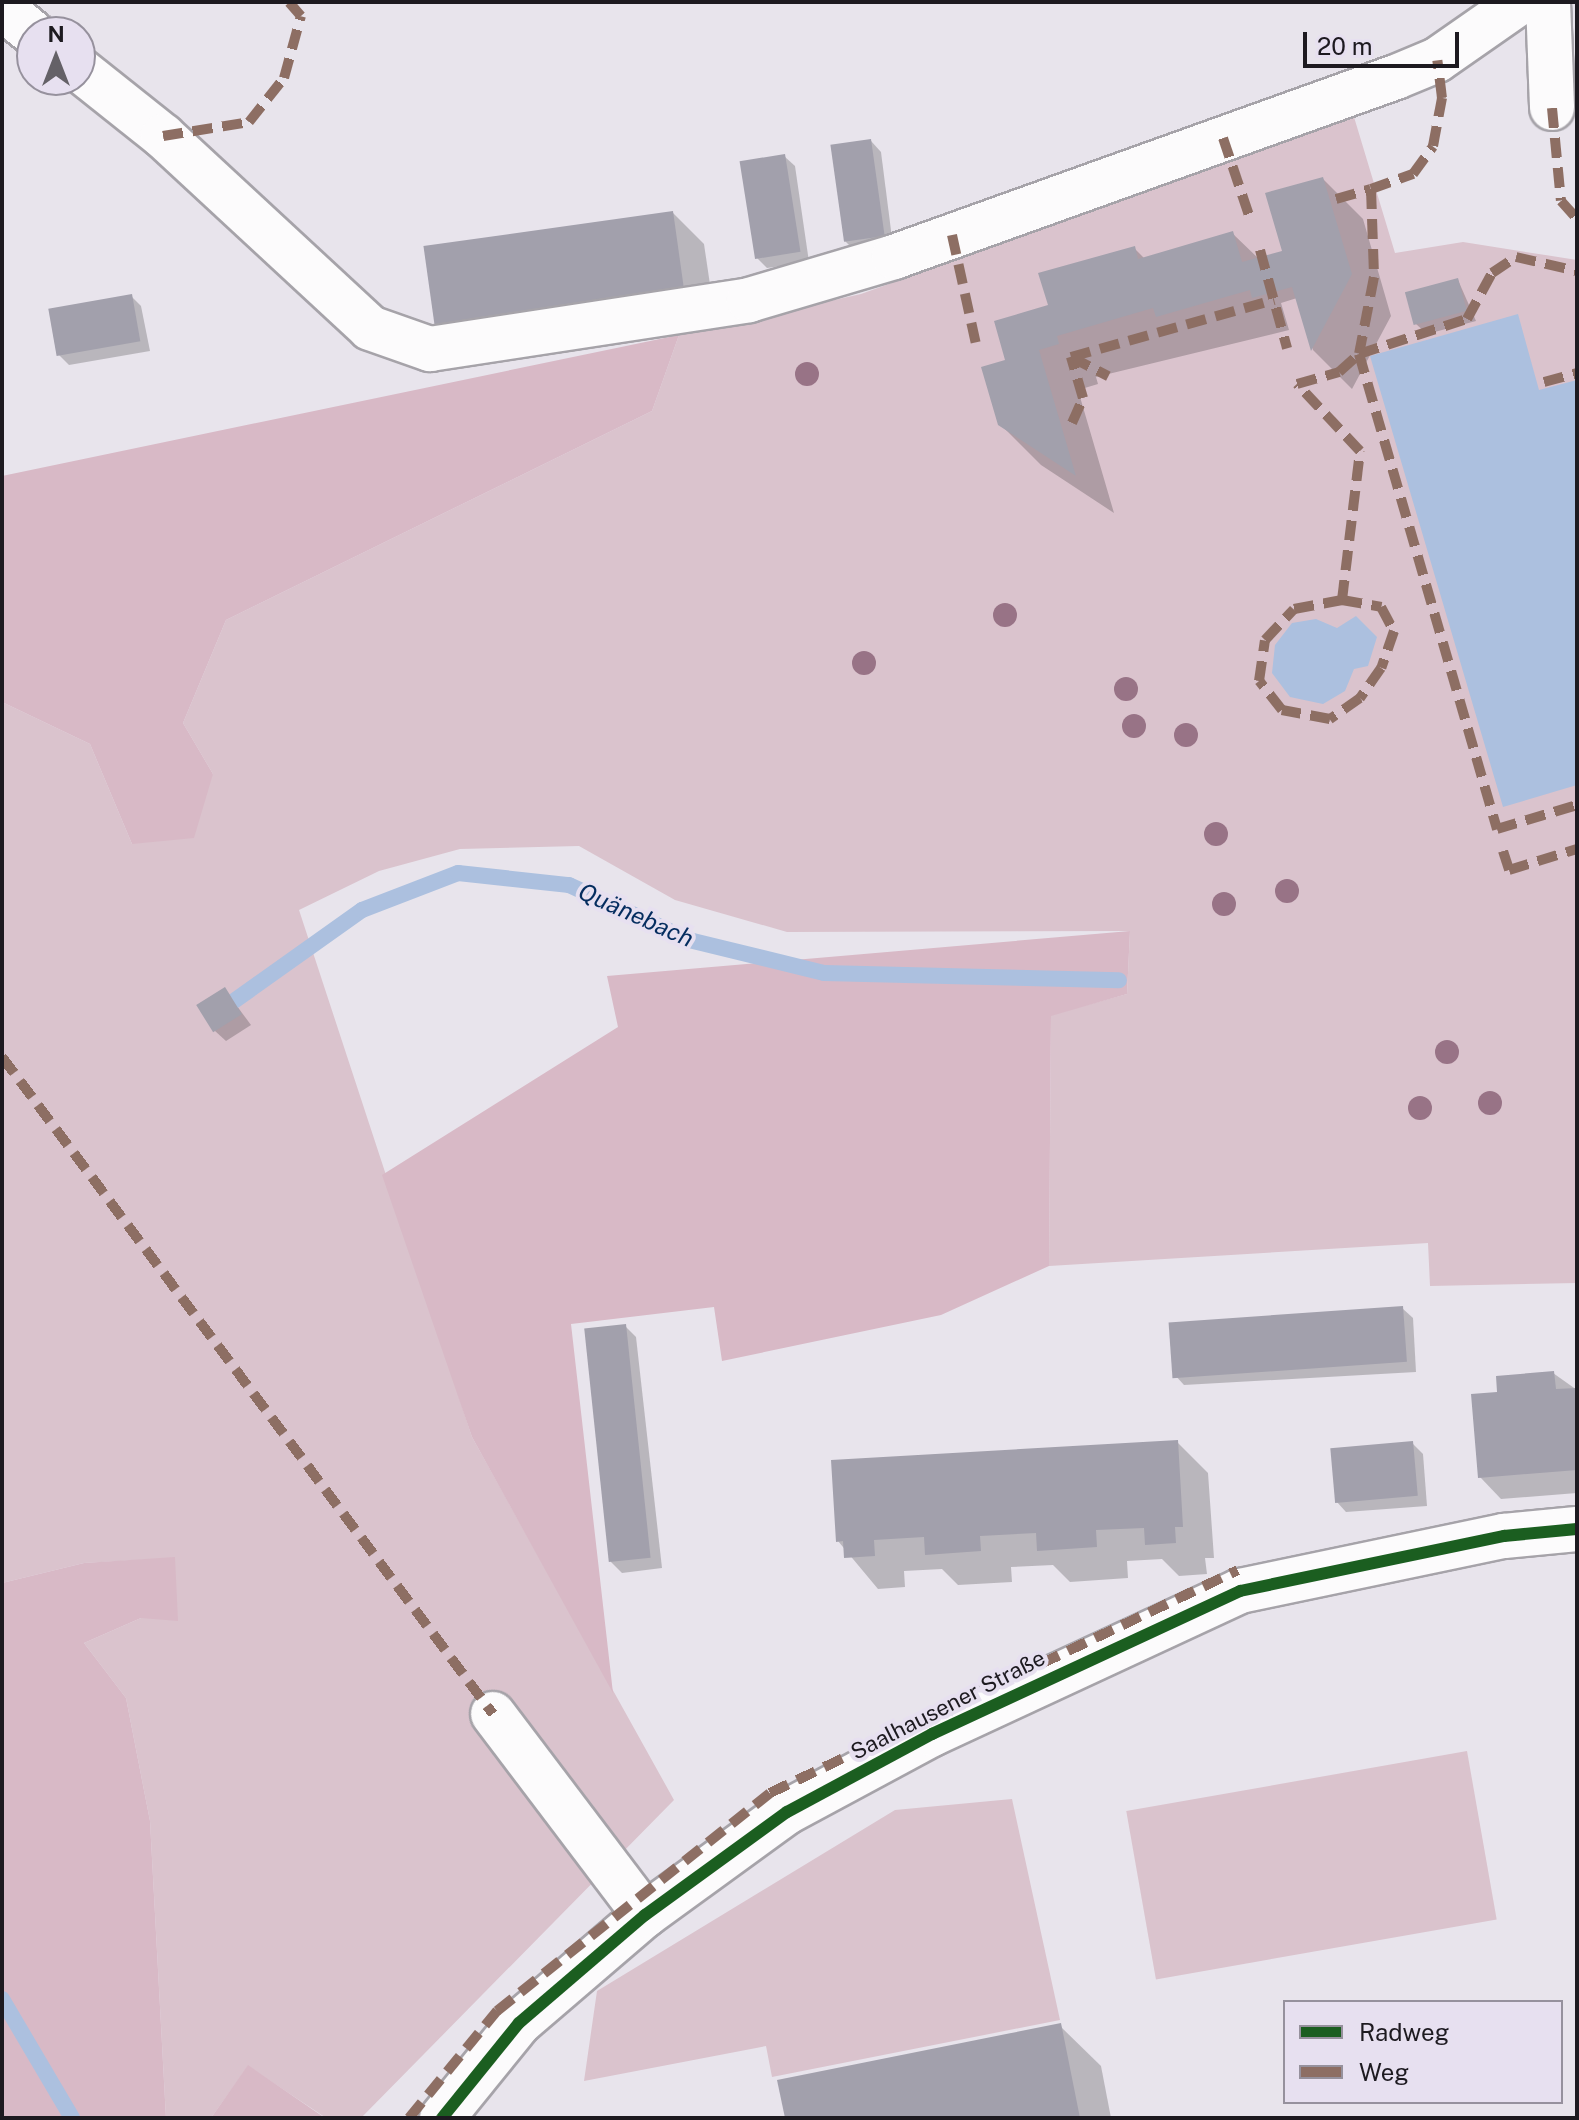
<!DOCTYPE html>
<html>
<head>
<meta charset="utf-8">
<style>
  body { margin:0 }
  #map { position:relative; width:1579px; height:2120px; overflow:hidden; background:#e8e4ec; font-family:"Public Sans",sans-serif }
  div>[style] { position:absolute }
  [style*='--x'] { left:calc(var(--x)*1px); top:calc(var(--y)*1px); width:calc(var(--w)*1px); rotate:calc(var(--a)*1deg) }
  .green>* { inset:0; background:#dac3cd; transform-origin:0 0 }
  .forest>* { inset:0; background:#d8b9c6 }
  .water>* { inset:0; background:#acc0df }
  .shadow>* { inset:0; background:#0003 }
  .stream>* { height:16px; margin:-8px; padding:0 8px; transform-origin:8px; border-radius:8px; background:#acc0df }
  .building>* { inset:0; background:#a2a0ac; transform-origin:0 0 }
  .roads { filter:drop-shadow(2px 0 #a6a3a9) drop-shadow(-2px 0 #a6a3a9) drop-shadow(0 2px #a6a3a9) drop-shadow(0 -2px #a6a3a9) }
  .minor>* { height:44px; margin:-22px; padding:0 22px; transform-origin:22px; border-radius:22px; background:#fcfbfc }
  .quiet>* { height:10px; margin-top:-5px; transform-origin:0; background:repeating-linear-gradient(90deg,#8d6e63 0 20px,transparent 0 30px) }
  .cycleway>* { height:12px; margin:-6px; padding:0 6px; transform-origin:6px; border-radius:6px; background:#1b5e20 }
  .trees>* { width:24px; height:24px; margin:-12px; border-radius:50%; background:#987386 }
  span { translate:-50% -50%; white-space:nowrap; text-align:center; line-height:1.15; -webkit-text-stroke:8px #e7e0f0; paint-order:stroke }
  .street-label { font-size:22px; color:#1d1a20 }
  .water-label { font-size:24px; color:#052d5f; font-style:italic }
  .frame { position:absolute; inset:0; border:4px solid #1d1a20; pointer-events:none }
  .legend { position:absolute; left:1283px; top:2000px; width:280px; height:104px; box-sizing:border-box; background:#e7e0f0; border:2px solid #96919d; margin:0; padding:10px 14px; list-style:none; font-size:24px; color:#1d1a20 }
  .legend li { display:flex; align-items:center; gap:16px; height:40px }
  .legend b { width:40px; border:2px solid #96919d }
  .north { position:absolute; left:16px; top:16px; width:80px; height:80px; box-sizing:border-box; background:#e7e0f0; border:2px solid #96919d; border-radius:50%; rotate:0deg; font-size:22px; font-weight:700; line-height:32px; text-align:center; color:#1d1a20 }
  .north::after { content:''; display:block; margin:auto; width:28px; height:36px; background:#646167; clip-path:polygon(50% 0,100% 100%,50% 72%,0 100%) }
  .scale { position:absolute; left:1303px; top:32px; width:156px; height:36px; box-sizing:border-box; border:4px solid #1d1a20; border-top:0; padding-left:10px; font-size:24px; line-height:28px; white-space:nowrap; color:#1d1a20; -webkit-text-stroke:6px #e7e0f0; paint-order:stroke }
</style>
</head>
<body>
<div id="map">
  <div class="green">
    <div style="clip-path:polygon(1354px 117px,1395px 253px,1463px 242px,1577px 260px,1577px 1283px,1430px 1286px,1428px 1243px,1049px 1266px,1051px 1015px,1127px 994px,1130px 931px,787px 932px,675px 900px,579px 846px,460px 849px,379px 871px,299px 910px,472px 1437px,674px 1800px,361px 2118px,326px 2118px,248px 2066px,211px 2118px,166px 2118px,150px 1821px,126px 1698px,84px 1643px,141px 1618px,175px 1558px,84px 1563px,2px 1583px,2px 702px,90px 744px,132px 844px,213px 774px,183px 723px,226px 620px,652px 411px,679px 335px,861px 294px)"></div>
    <div style="left:1467px;top:1751px;width:171px;height:346px;rotate:80deg"></div>
    <div style="clip-path:polygon(1012px 1799px,1060px 2020px,772px 2077px,766px 2046px,584px 2081px,597px 1991px,895px 1810px)"></div>
  </div>
  <div class="forest">
    <div style="clip-path:polygon(679px 335px,652px 411px,226px 620px,183px 723px,213px 774px,194px 838px,132px 844px,90px 744px,2px 702px,2px 476px)"></div>
    <div style="clip-path:polygon(1130px 931px,1127px 994px,1051px 1016px,1049px 1266px,941px 1315px,722px 1361px,714px 1307px,571px 1324px,613px 1693px,472px 1437px,382px 1175px,618px 1027px,607px 976px)"></div>
    <div style="clip-path:polygon(175px 1557px,178px 1621px,141px 1618px,84px 1643px,126px 1698px,150px 1821px,166px 2118px,2px 2118px,2px 1583px,84px 1563px)"></div>
    <div style="clip-path:polygon(248px 2065px,325px 2118px,326px 2118px,211px 2118px)"></div>
  </div>
  <div class="water">
    <div style="clip-path:polygon(1518px 314px,1539px 390px,1577px 380px,1577px 785px,1503px 807px,1370px 356px)"></div>
    <div style="clip-path:polygon(1356px 616px,1377px 637px,1368px 666px,1354px 669px,1345px 691px,1323px 704px,1290px 697px,1272px 673px,1275px 645px,1292px 623px,1316px 619px,1337px 628px)"></div>
  </div>
  <div class="shadow">
    <div style="clip-path:polygon(871px 141px,881px 152px,893px 246px,855px 251px,844px 240px)"></div>
    <div style="clip-path:polygon(784px 156px,795px 166px,809px 262px,767px 268px,757px 258px)"></div>
    <div style="clip-path:polygon(1323px 179px,1363px 219px,1391px 316px,1352px 389px,1313px 350px,1297px 298px,1281px 303px,1289px 330px,1096px 377px,1098px 384px,1078px 390px,1114px 513px,1041px 465px,1000px 424px,1008px 361px,1050px 306px,1134px 248px,1145px 259px,1232px 233px,1259px 259px,1281px 253px)"></div>
    <div style="clip-path:polygon(673px 213px,704px 244px,716px 325px,468px 359px)"></div>
    <div style="clip-path:polygon(1458px 280px,1476px 321px,1427px 334px,1416px 324px)"></div>
    <div style="clip-path:polygon(131px 296px,141px 306px,150px 351px,69px 365px,59px 355px)"></div>
    <div style="clip-path:polygon(225px 990px,251px 1025px,226px 1041px,215px 1031px)"></div>
    <div style="clip-path:polygon(1402px 1308px,1413px 1318px,1416px 1372px,1184px 1385px,1174px 1374px)"></div>
    <div style="clip-path:polygon(625px 1326px,636px 1337px,662px 1568px,622px 1573px,611px 1562px)"></div>
    <div style="clip-path:polygon(1553px 1373px,1577px 1390px,1577px 1493px,1501px 1499px,1480px 1477px,1499px 1394px)"></div>
    <div style="clip-path:polygon(1177px 1442px,1208px 1473px,1214px 1558px,1205px 1558px,1207px 1574px,1179px 1576px,1162px 1559px,1127px 1561px,1128px 1578px,1070px 1582px,1053px 1565px,1011px 1567px,1012px 1582px,958px 1585px,942px 1569px,904px 1571px,905px 1587px,878px 1589px,838px 1541px)"></div>
    <div style="clip-path:polygon(1412px 1443px,1423px 1454px,1427px 1506px,1346px 1512px,1336px 1501px)"></div>
    <div style="clip-path:polygon(1060px 2026px,1101px 2066px,1111px 2118px,787px 2118px)"></div>
  </div>
  <div class="stream">
    <div style="--x:234;--y:1001;--w:157;--a:-35.4"></div>
    <div style="--x:362;--y:910;--w:103;--a:-21.1"></div>
    <div style="--x:458;--y:873;--w:112;--a:6.2"></div>
    <div style="--x:569;--y:885;--w:132;--a:24.6"></div>
    <div style="--x:689;--y:940;--w:139;--a:13.7"></div>
    <div style="--x:824;--y:973;--w:295;--a:1.4"></div>
    <div style="--x:2;--y:1999;--w:138;--a:59.5"></div>
  </div>
  <div class="building">
    <div style="left:871px;top:139px;width:98px;height:41px;rotate:82deg"></div>
    <div style="left:785px;top:154px;width:99px;height:46px;rotate:81deg"></div>
    <div style="clip-path:polygon(1323px 177px,1352px 274px,1311px 351px,1292px 287px,1252px 298px,1250px 290px,1156px 317px,1153px 308px,1057px 336px,1059px 344px,1039px 350px,1076px 476px,998px 425px,981px 367px,1005px 360px,994px 321px,1048px 305px,1038px 273px,1135px 246px,1138px 259px,1233px 231px,1242px 262px,1282px 251px,1265px 193px)"></div>
    <div style="left:673px;top:211px;width:84px;height:252px;rotate:82deg"></div>
    <div style="left:1458px;top:278px;width:34px;height:55px;rotate:75deg"></div>
    <div style="left:132px;top:294px;width:48px;height:85px;rotate:80deg"></div>
    <div style="left:225px;top:987px;width:32px;height:34px;rotate:58deg"></div>
    <div style="left:1403px;top:1306px;width:56px;height:235px;rotate:86deg"></div>
    <div style="left:626px;top:1324px;width:235px;height:42px;rotate:84deg"></div>
    <div style="clip-path:polygon(1554px 1371px,1556px 1389px,1577px 1388px,1577px 1470px,1478px 1478px,1471px 1394px,1497px 1392px,1496px 1376px)"></div>
    <div style="clip-path:polygon(1178px 1440px,1183px 1527px,1175px 1527px,1176px 1543px,1145px 1545px,1144px 1528px,1096px 1530px,1097px 1547px,1037px 1551px,1036px 1533px,980px 1536px,981px 1551px,925px 1555px,924px 1537px,874px 1540px,875px 1556px,844px 1558px,843px 1541px,836px 1542px,831px 1460px)"></div>
    <div style="left:1413px;top:1441px;width:55px;height:83px;rotate:85deg"></div>
    <div style="clip-path:polygon(1061px 2023px,1080px 2118px,785px 2118px,777px 2080px)"></div>
  </div>
  <div class="roads">
    <div class="minor">
      <div style="--x:1548;--y:2;--w:106;--a:87.8"></div>
      <div style="--x:2;--y:8;--w:38;--a:39"></div>
      <div style="--x:80;--y:70;--w:106;--a:38.5"></div>
      <div style="--x:163;--y:136;--w:282;--a:42.8"></div>
      <div style="--x:370;--y:328;--w:64;--a:19.3"></div>
      <div style="--x:430;--y:349;--w:323;--a:-8.7"></div>
      <div style="--x:749;--y:300;--w:151;--a:-16.5"></div>
      <div style="--x:894;--y:257;--w:533;--a:-19.73"></div>
      <div style="--x:1396;--y:77;--w:44;--a:-22.5"></div>
      <div style="--x:1437;--y:60;--w:101;--a:-34.9"></div>
      <div style="--x:493;--y:1714;--w:252;--a:52.9"></div>
      <div style="--x:442;--y:2118;--w:122;--a:-51"></div>
      <div style="--x:519;--y:2023;--w:166;--a:-40.6"></div>
      <div style="--x:645;--y:1915;--w:175;--a:-36"></div>
      <div style="--x:787;--y:1812;--w:165;--a:-28.3"></div>
      <div style="--x:932;--y:1734;--w:340;--a:-24.9"></div>
      <div style="--x:1240;--y:1591;--w:270;--a:-11.8"></div>
      <div style="--x:1504;--y:1536;--w:73;--a:-5.5"></div>
    </div>
  </div>
  <div class="quiet">
    <div style="--x:1552;--y:108;--w:93;--a:84.5"></div>
    <div style="--x:1561;--y:201;--w:24;--a:48"></div>
    <div style="--x:163;--y:136;--w:87;--a:-9.2"></div>
    <div style="--x:249;--y:122;--w:56;--a:-51.5"></div>
    <div style="--x:284;--y:78;--w:64;--a:-74.7"></div>
    <div style="--x:301;--y:16;--w:18;--a:-131"></div>
    <div style="--x:1223;--y:138;--w:84;--a:71.4"></div>
    <div style="--x:1371;--y:189;--w:45;--a:-19.7"></div>
    <div style="--x:1413;--y:174;--w:34;--a:-54"></div>
    <div style="--x:1433;--y:146;--w:49;--a:-79.4"></div>
    <div style="--x:1442;--y:98;--w:38;--a:-97"></div>
    <div style="--x:1336;--y:199;--w:36;--a:-16"></div>
    <div style="--x:1371;--y:189;--w:88;--a:88"></div>
    <div style="--x:1374;--y:277;--w:78;--a:101"></div>
    <div style="--x:1359;--y:354;--w:495;--a:73.8"></div>
    <div style="--x:1497;--y:829;--w:84;--a:-16.7"></div>
    <div style="--x:952;--y:235;--w:117;--a:77.6"></div>
    <div style="--x:1260;--y:250;--w:102;--a:74.6"></div>
    <div style="--x:1071;--y:357;--w:42;--a:27.2"></div>
    <div style="--x:1544;--y:382;--w:34;--a:-15"></div>
    <div style="--x:1072;--y:423;--w:27;--a:-66"></div>
    <div style="--x:1083;--y:398;--w:43;--a:-106.3"></div>
    <div style="--x:1071;--y:357;--w:211;--a:-15.7"></div>
    <div style="--x:1342;--y:600;--w:40;--a:10"></div>
    <div style="--x:1381;--y:607;--w:27;--a:62"></div>
    <div style="--x:1394;--y:631;--w:39;--a:109"></div>
    <div style="--x:1381;--y:668;--w:37;--a:125"></div>
    <div style="--x:1360;--y:698;--w:37;--a:145"></div>
    <div style="--x:1330;--y:719;--w:49;--a:-169.4"></div>
    <div style="--x:1282;--y:710;--w:37;--a:-128"></div>
    <div style="--x:1259;--y:681;--w:41;--a:-81.7"></div>
    <div style="--x:1265;--y:640;--w:42;--a:-46.9"></div>
    <div style="--x:1294;--y:609;--w:49;--a:-10.6"></div>
    <div style="--x:1342;--y:600;--w:150;--a:-83.1"></div>
    <div style="--x:1360;--y:451;--w:92;--a:-133.2"></div>
    <div style="--x:1297;--y:384;--w:44;--a:-15.9"></div>
    <div style="--x:1339;--y:372;--w:27;--a:-42"></div>
    <div style="--x:1359;--y:354;--w:114;--a:-18"></div>
    <div style="--x:1467;--y:319;--w:52;--a:-61.5"></div>
    <div style="--x:1492;--y:273;--w:29;--a:-34"></div>
    <div style="--x:1516;--y:257;--w:63;--a:12.9"></div>
    <div style="--x:1503;--y:851;--w:20;--a:72"></div>
    <div style="--x:1509;--y:870;--w:71;--a:-17.2"></div>
    <div style="--x:2;--y:1057;--w:820;--a:53.23"></div>
    <div style="--x:409;--y:2118;--w:139;--a:-50.6"></div>
    <div style="--x:497;--y:2011;--w:349;--a:-38.6"></div>
    <div style="--x:770;--y:1793;--w:518;--a:-25.48"></div>
  </div>
  <div class="cycleway">
    <div style="--x:442;--y:2118;--w:122;--a:-51"></div>
    <div style="--x:519;--y:2023;--w:166;--a:-40.6"></div>
    <div style="--x:645;--y:1915;--w:175;--a:-36"></div>
    <div style="--x:787;--y:1812;--w:165;--a:-28.3"></div>
    <div style="--x:932;--y:1734;--w:340;--a:-24.9"></div>
    <div style="--x:1240;--y:1591;--w:270;--a:-11.8"></div>
    <div style="--x:1504;--y:1536;--w:73;--a:-5.5"></div>
  </div>
  <div class="trees">
    <div style="left:807px;top:374px"></div>
    <div style="left:1005px;top:615px"></div>
    <div style="left:864px;top:663px"></div>
    <div style="left:1126px;top:689px"></div>
    <div style="left:1134px;top:726px"></div>
    <div style="left:1186px;top:735px"></div>
    <div style="left:1216px;top:834px"></div>
    <div style="left:1287px;top:891px"></div>
    <div style="left:1224px;top:904px"></div>
    <div style="left:1447px;top:1052px"></div>
    <div style="left:1490px;top:1103px"></div>
    <div style="left:1420px;top:1108px"></div>
  </div>
  <div class="street-label">
    <span style="left:948px;top:1705px;rotate:-27deg">Saalhausener Straße</span>
  </div>
  <div class="water-label">
    <span style="left:636px;top:915px;rotate:24deg">Quänebach</span>
  </div>
  <div class="frame"></div>
  <ul class="legend">
  <li><b style="height:10px;background:#1b5e20"></b>Radweg</li>
  <li><b style="height:10px;background:#8d6e63"></b>Weg</li>
  </ul>
  <div class="north">N</div>
  <div class="scale">20 m</div>
</div>
</body>
</html>
